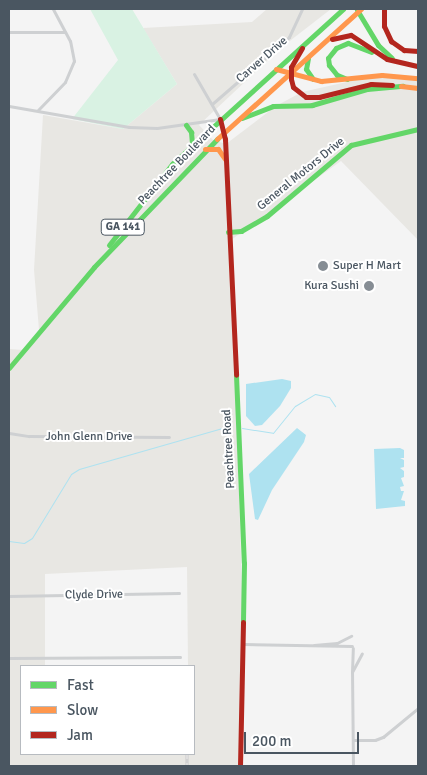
<!DOCTYPE html>
<html>
<head>
<meta charset="utf-8">
<style>
  body { margin:0 }
  #map { position:relative; width:427px; height:775px; overflow:hidden; background:#f4f4f4; font-family:Signika,sans-serif }
  div>[style] { position:absolute }
  [style*='--x'] { left:calc(var(--x)*1px); top:calc(var(--y)*1px); width:calc(var(--w)*1px); rotate:calc(var(--a)*1deg) }
  .commercial>* { inset:0; background:#e8e7e3 }
  .green>* { inset:0; background:#d9f2e3 }
  .water>* { inset:0; background:#aee2f0 }
  .stream>* { height:1px; margin:-0.5px; padding:0 0.5px; transform-origin:0.5px; border-radius:0.5px; background:#aee2f0 }
  .street>* { height:3px; margin:-1.5px; padding:0 1.5px; transform-origin:1.5px; border-radius:1.5px; background:#ced0d2 }
  .fast>* { height:5px; margin:-2.5px; padding:0 2.5px; transform-origin:2.5px; border-radius:2.5px; background:#63d668 }
  .slow>* { height:5px; margin:-2.5px; padding:0 2.5px; transform-origin:2.5px; border-radius:2.5px; background:#ff974d }
  .jam>* { height:5px; margin:-2.5px; padding:0 2.5px; transform-origin:2.5px; border-radius:2.5px; background:#b3261e }
  .rail>* { height:3px; margin-top:-1.5px; transform-origin:0; background:repeating-linear-gradient(90deg,#fff 0 4px,#c9cacc 0 8px); box-sizing:border-box; border-block:1px solid #c9cacc }
  .dots>* { width:14px; height:14px; translate:-50% -50%; box-sizing:border-box; border:2px solid #fff; border-radius:50% }
  span { translate:-50% -50%; white-space:nowrap; text-align:center; line-height:1.15; -webkit-text-stroke:4px #fff; paint-order:stroke }
  .shield-label span { padding:1px 4px; background:#fff; border:1px solid; border-radius:4px; -webkit-text-stroke-width:0 }
  .shield-label { font-size:11px; color:#4a5661; font-weight:700 }
  .street-label { font-size:12px; color:#4a5661 }
  .poi-label { font-size:12px; color:#4a5661 }
  .left { translate:0 -50%; text-align:left }
  .right { translate:-100% -50%; text-align:right }
  .frame { position:absolute; inset:0; border:10px solid #4a5661; pointer-events:none }
  .legend { position:absolute; left:20px; top:665px; width:175px; height:90px; box-sizing:border-box; background:#fff; border:1px solid #b7bbc0; margin:0; padding:6px 9px; list-style:none; font-size:15px; color:#4a5661 }
  .legend li { display:flex; align-items:center; gap:10px; height:25px }
  .legend b { width:25px; border:1px solid #b7bbc0 }
  .scale { position:absolute; left:244px; top:732px; width:115px; height:22px; box-sizing:border-box; border:2px solid #4a5661; border-top:0; padding-left:6px; font-size:15px; line-height:18px; white-space:nowrap; color:#4a5661; -webkit-text-stroke:4px #fff; paint-order:stroke }
</style>
</head>
<body>
<div id="map">
  <div class="commercial">
    <div style="clip-path:polygon(evenodd,267px 9px,331px 9px,282px 47px,199px 125px,213px 140px,226px 144px,276px 106px,302px 92px,360px 79px,399px 75px,418px 77px,418px 240px,341px 161px,231px 240px,244px 653px,243px 766px,9px 766px,9px 349px,24px 350px,39px 330px,34px 270px,43px 115px,123px 129px,177px 84px,143px 28px,252px 22px,267px 9px,187px 567px,188px 666px,194px 666px,194px 754px,21px 754px,21px 666px,45px 666px,45px 574px,187px 567px)"></div>
  </div>
  <div class="green">
    <div style="clip-path:polygon(90px 9px,132px 9px,177px 84px,123px 129px,72px 119px,118px 60px)"></div>
  </div>
  <div class="water">
    <div style="clip-path:polygon(282px 379px,291px 381px,291px 388px,280px 406px,262px 425px,255px 426px,246px 416px,246px 384px)"></div>
    <div style="clip-path:polygon(297px 428px,306px 435px,304px 442px,272px 490px,258px 520px,255px 519px,249px 474px)"></div>
    <div style="clip-path:polygon(400px 448px,404px 450px,404px 458px,400px 458px,404px 460px,404px 467px,400px 468px,404px 471px,404px 477px,401px 478px,404px 486px,400px 487px,401px 491px,404px 491px,401px 500px,405px 501px,405px 506px,376px 509px,374px 449px)"></div>
  </div>
  <div class="stream">
    <div style="--x:242;--y:428;--w:31;--a:9"></div>
    <div style="--x:273;--y:433;--w:35;--a:-51"></div>
    <div style="--x:295;--y:406;--w:23;--a:-31"></div>
    <div style="--x:315;--y:394;--w:14;--a:12"></div>
    <div style="--x:329;--y:397;--w:11;--a:56"></div>
    <div style="--x:9;--y:541;--w:15;--a:8"></div>
    <div style="--x:24;--y:543;--w:9;--a:-32"></div>
    <div style="--x:32;--y:538;--w:75;--a:-58.6"></div>
    <div style="--x:71;--y:474;--w:9;--a:-32"></div>
    <div style="--x:79;--y:469;--w:149;--a:-16"></div>
    <div style="--x:222;--y:428;--w:10;--a:0"></div>
  </div>
  <div class="street">
    <div style="--x:9;--y:32;--w:56;--a:0"></div>
    <div style="--x:212;--y:104;--w:102;--a:-41"></div>
    <div style="--x:289;--y:37;--w:31;--a:-65"></div>
    <div style="--x:9;--y:106;--w:122;--a:9.9"></div>
    <div style="--x:129;--y:127;--w:28;--a:2"></div>
    <div style="--x:157;--y:128;--w:64;--a:-8.1"></div>
    <div style="--x:220;--y:119;--w:52;--a:-120"></div>
    <div style="--x:38;--y:110;--w:39;--a:-46"></div>
    <div style="--x:65;--y:82;--w:23;--a:-67"></div>
    <div style="--x:74;--y:61;--w:20;--a:-101"></div>
    <div style="--x:70;--y:41;--w:36;--a:-118"></div>
    <div style="--x:9;--y:433;--w:20;--a:9"></div>
    <div style="--x:29;--y:436;--w:140;--a:0.4"></div>
    <div style="--x:9;--y:596;--w:170;--a:-1"></div>
    <div style="--x:244;--y:644;--w:108;--a:1.1"></div>
    <div style="--x:314;--y:645;--w:23;--a:-5"></div>
    <div style="--x:337;--y:643;--w:16;--a:-27"></div>
    <div style="--x:9;--y:658;--w:171;--a:-0.3"></div>
    <div style="--x:352;--y:672;--w:24;--a:-88"></div>
    <div style="--x:353;--y:740;--w:22;--a:0"></div>
    <div style="--x:375;--y:740;--w:9;--a:-21"></div>
    <div style="--x:383;--y:737;--w:45;--a:-39.6"></div>
    <div style="--x:353;--y:766;--w:94;--a:-90.6"></div>
    <div style="--x:352;--y:672;--w:21;--a:-62"></div>
  </div>
  <div class="fast">
    <div style="--x:357;--y:10;--w:41;--a:59"></div>
    <div style="--x:378;--y:45;--w:19;--a:43"></div>
    <div style="--x:308;--y:58;--w:11;--a:100"></div>
    <div style="--x:306;--y:69;--w:12;--a:55"></div>
    <div style="--x:347;--y:79;--w:11;--a:-158"></div>
    <div style="--x:337;--y:75;--w:13;--a:-129"></div>
    <div style="--x:329;--y:65;--w:7;--a:-98"></div>
    <div style="--x:328;--y:58;--w:13;--a:-51"></div>
    <div style="--x:336;--y:48;--w:13;--a:-23"></div>
    <div style="--x:348;--y:43;--w:25;--a:21"></div>
    <div style="--x:242;--y:118;--w:33;--a:-21"></div>
    <div style="--x:273;--y:106;--w:39;--a:-1"></div>
    <div style="--x:312;--y:105;--w:57;--a:-16.2"></div>
    <div style="--x:367;--y:89;--w:36;--a:-5"></div>
    <div style="--x:186;--y:125;--w:9;--a:54"></div>
    <div style="--x:191;--y:132;--w:12;--a:85"></div>
    <div style="--x:228;--y:232;--w:13;--a:-4"></div>
    <div style="--x:241;--y:231;--w:30;--a:-30"></div>
    <div style="--x:267;--y:216;--w:110;--a:-40.2"></div>
    <div style="--x:351;--y:145;--w:69;--a:-13.4"></div>
    <div style="--x:109;--y:245;--w:103;--a:-52.1"></div>
    <div style="--x:172;--y:164;--w:231;--a:-42.2"></div>
    <div style="--x:9;--y:368;--w:132;--a:-49.9"></div>
    <div style="--x:94;--y:267;--w:178;--a:-46.1"></div>
    <div style="--x:236;--y:375;--w:188;--a:87.6"></div>
    <div style="--x:244;--y:563;--w:59;--a:91"></div>
  </div>
  <div class="slow">
    <div style="--x:276;--y:69;--w:47;--a:14.9"></div>
    <div style="--x:321;--y:81;--w:61;--a:-5.6"></div>
    <div style="--x:382;--y:75;--w:36;--a:5"></div>
    <div style="--x:401;--y:86;--w:17;--a:7"></div>
    <div style="--x:217;--y:139;--w:194;--a:-42.1"></div>
    <div style="--x:205;--y:149;--w:13;--a:0"></div>
    <div style="--x:218;--y:149;--w:12;--a:55"></div>
  </div>
  <div class="jam">
    <div style="--x:384;--y:9;--w:17;--a:90"></div>
    <div style="--x:384;--y:26;--w:17;--a:65"></div>
    <div style="--x:391;--y:41;--w:16;--a:35"></div>
    <div style="--x:404;--y:50;--w:14;--a:4"></div>
    <div style="--x:332;--y:39;--w:19;--a:-12"></div>
    <div style="--x:351;--y:35;--w:43;--a:33.7"></div>
    <div style="--x:387;--y:59;--w:32;--a:13"></div>
    <div style="--x:302;--y:48;--w:22;--a:120"></div>
    <div style="--x:291;--y:67;--w:12;--a:90"></div>
    <div style="--x:291;--y:79;--w:8;--a:76"></div>
    <div style="--x:293;--y:87;--w:16;--a:38"></div>
    <div style="--x:306;--y:97;--w:13;--a:0"></div>
    <div style="--x:319;--y:97;--w:54;--a:-14"></div>
    <div style="--x:371;--y:84;--w:21;--a:3"></div>
    <div style="--x:220;--y:119;--w:21;--a:76"></div>
    <div style="--x:225;--y:139;--w:236;--a:87.3"></div>
    <div style="--x:240;--y:766;--w:144;--a:-88.8"></div>
  </div>
  <div class="rail">
    <div style="--x:187;--y:766;--w:12;--a:-90"></div>
  </div>
  <div class="dots">
    <div style="left:323px;top:266px;background:#868d94"></div>
    <div style="left:369px;top:286px;background:#868d94"></div>
  </div>
  <div class="shield-label">
    <span style="left:123px;top:227px">GA 141</span>
  </div>
  <div class="street-label">
    <span style="left:262px;top:60px;rotate:-41deg">Carver Drive</span>
    <span style="left:177px;top:165px;rotate:-46deg">Peachtree Boulevard</span>
    <span style="left:301px;top:174px;rotate:-39deg">General Motors Drive</span>
    <span style="left:89px;top:437px">John Glenn Drive</span>
    <span style="left:229px;top:449px;rotate:-93deg">Peachtree Road</span>
    <span style="left:94px;top:595px;rotate:-1deg">Clyde Drive</span>
  </div>
  <div class="poi-label">
    <span class="left" style="left:333px;top:266px">Super H Mart</span>
    <span class="right" style="left:359px;top:286px">Kura Sushi</span>
  </div>
  <div class="frame"></div>
  <ul class="legend">
  <li><b style="height:6px;background:#63d668"></b>Fast</li>
  <li><b style="height:6px;background:#ff974d"></b>Slow</li>
  <li><b style="height:6px;background:#b3261e"></b>Jam</li>
  </ul>
  <div class="scale">200 m</div>
</div>
</body>
</html>
